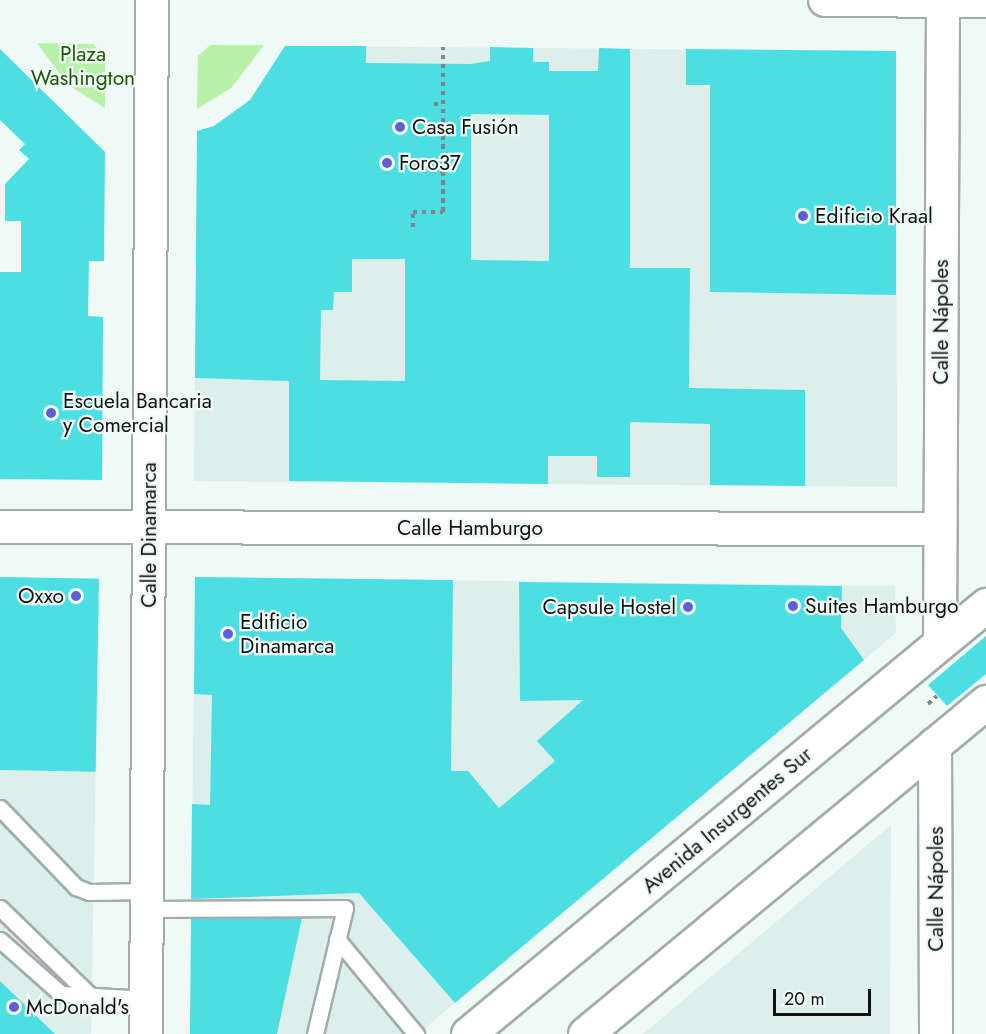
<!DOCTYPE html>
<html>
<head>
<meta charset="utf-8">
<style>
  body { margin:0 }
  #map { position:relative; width:986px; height:1034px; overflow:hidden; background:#effaf7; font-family:Jost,sans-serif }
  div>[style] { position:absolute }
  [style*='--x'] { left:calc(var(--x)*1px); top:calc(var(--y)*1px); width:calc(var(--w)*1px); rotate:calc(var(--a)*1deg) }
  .built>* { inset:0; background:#ddefeb; transform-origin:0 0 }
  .green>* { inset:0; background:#b9f1a8 }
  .building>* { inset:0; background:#4bdfe4; transform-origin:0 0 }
  .path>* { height:4px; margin-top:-2px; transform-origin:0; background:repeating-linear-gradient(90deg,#7f8684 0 4.5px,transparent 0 9px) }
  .roads { filter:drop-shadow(2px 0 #a2aca9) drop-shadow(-2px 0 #a2aca9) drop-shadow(0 2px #a2aca9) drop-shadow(0 -2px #a2aca9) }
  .service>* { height:15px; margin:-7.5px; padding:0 7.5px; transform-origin:7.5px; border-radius:7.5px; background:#fff }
  .minor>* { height:32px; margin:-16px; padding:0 16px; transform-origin:16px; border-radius:16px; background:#fff }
  .secondary>* { height:33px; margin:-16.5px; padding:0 16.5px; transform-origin:16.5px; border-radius:16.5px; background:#fff }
  .dots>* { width:16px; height:16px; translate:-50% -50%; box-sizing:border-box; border:3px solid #effaf7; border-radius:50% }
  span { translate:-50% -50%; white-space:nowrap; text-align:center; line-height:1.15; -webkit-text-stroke:4.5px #effaf7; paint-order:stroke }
  .park-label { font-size:21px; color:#1e5605 }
  .poi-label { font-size:21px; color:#0f1211 }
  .left { translate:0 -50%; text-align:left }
  .right { translate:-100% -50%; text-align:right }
  .street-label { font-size:21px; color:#0f1211 }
  .scale { position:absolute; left:773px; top:989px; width:98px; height:27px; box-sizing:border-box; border:3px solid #0f1211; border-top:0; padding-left:8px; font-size:18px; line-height:21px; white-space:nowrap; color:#0f1211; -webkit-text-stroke:4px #effaf7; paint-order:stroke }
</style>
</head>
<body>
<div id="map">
  <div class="built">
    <div style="clip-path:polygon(285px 46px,896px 51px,897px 487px,194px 481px,197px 131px,214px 126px,250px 100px)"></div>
    <div style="left:0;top:577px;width:99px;height:457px;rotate:1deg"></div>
    <div style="clip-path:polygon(195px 577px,895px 586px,896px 633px,418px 1034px,190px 1034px)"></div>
    <div style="clip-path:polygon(891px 825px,890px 1034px,643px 1034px)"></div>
  </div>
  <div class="green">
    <div style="clip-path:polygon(37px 43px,93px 44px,105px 56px,105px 108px,68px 85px)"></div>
    <div style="clip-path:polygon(210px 45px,264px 45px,231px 88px,197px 109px,198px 56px)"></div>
  </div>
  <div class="building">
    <div style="clip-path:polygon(evenodd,285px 46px,366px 46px,366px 63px,471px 64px,490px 61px,490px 47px,533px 48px,533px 62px,549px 62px,549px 71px,598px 71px,599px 48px,630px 49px,630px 268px,690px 268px,689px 388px,805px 390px,805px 486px,710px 485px,710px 424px,630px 422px,630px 477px,597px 477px,597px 456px,548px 456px,548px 484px,289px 481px,289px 381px,195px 378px,197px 131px,214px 126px,250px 100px,285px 46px,471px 114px,549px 115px,549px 261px,471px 260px,471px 114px,285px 46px,352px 259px,405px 259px,405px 381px,320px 380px,321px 310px,333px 310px,334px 292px,352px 292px,352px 259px)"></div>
    <div style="clip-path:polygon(0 49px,105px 152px,104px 261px,89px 261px,88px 316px,103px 317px,102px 480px,0 479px,0 272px,21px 272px,21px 221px,5px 221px,5px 184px,29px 159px,19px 150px,25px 144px,0 120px)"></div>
    <div style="clip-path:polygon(686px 49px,896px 51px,896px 295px,710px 292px,710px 85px,686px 85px)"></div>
    <div style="left:0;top:577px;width:99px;height:193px;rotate:1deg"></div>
    <div style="clip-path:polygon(195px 577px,453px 580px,451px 771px,468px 771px,499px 808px,555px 761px,537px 741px,583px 700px,520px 701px,519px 582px,842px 586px,841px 628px,864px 660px,455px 1003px,359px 893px,191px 899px,192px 804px,210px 805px,212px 695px,194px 694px)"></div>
    <div style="clip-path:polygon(986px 636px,986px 674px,947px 706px,928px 685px)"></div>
    <div style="clip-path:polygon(302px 918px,277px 1034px,190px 1034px,191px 919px)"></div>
    <div style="clip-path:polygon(0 981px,55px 1034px,0 1034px)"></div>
  </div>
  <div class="path">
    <div style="--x:434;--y:104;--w:9;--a:0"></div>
    <div style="--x:422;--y:171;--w:21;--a:0"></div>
    <div style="--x:413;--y:227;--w:15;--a:-90"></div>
    <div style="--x:413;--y:212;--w:30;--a:0"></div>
    <div style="--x:443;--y:212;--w:165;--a:-90"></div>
    <div style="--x:928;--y:704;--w:12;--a:-42"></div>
  </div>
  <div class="roads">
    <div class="service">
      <div style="--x:0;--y:808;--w:110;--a:46.1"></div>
      <div style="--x:76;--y:887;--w:14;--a:21"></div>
      <div style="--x:89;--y:892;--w:58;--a:-1"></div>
      <div style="--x:0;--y:908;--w:128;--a:44.1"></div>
      <div style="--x:147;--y:909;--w:198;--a:-0.3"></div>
      <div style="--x:345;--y:908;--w:130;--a:103.4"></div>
      <div style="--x:337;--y:939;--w:124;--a:50.3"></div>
      <div style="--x:0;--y:940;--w:81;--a:41.5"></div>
      <div style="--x:61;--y:994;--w:86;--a:3.3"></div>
    </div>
    <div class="minor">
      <div style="--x:825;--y:0;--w:161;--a:0.4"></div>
      <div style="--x:0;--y:527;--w:940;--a:0.12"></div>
      <div style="--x:940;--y:644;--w:644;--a:-89.73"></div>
      <div style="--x:935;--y:744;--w:290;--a:89.8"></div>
      <div style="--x:146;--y:1034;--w:1034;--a:-89.67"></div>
    </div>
    <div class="secondary">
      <div style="--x:468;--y:1034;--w:673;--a:-39.63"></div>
      <div style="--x:585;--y:1034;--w:521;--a:-39.62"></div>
    </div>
  </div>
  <div class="dots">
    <div style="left:400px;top:127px;background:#5e5ed6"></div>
    <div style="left:387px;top:163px;background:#5e5ed6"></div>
    <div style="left:803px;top:216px;background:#5e5ed6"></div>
    <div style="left:51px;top:413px;background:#5e5ed6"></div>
    <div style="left:76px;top:596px;background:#5e5ed6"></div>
    <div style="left:793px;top:606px;background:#5e5ed6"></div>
    <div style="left:688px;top:607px;background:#5e5ed6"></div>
    <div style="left:228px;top:634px;background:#5e5ed6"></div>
    <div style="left:14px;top:1007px;background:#5e5ed6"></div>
  </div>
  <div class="park-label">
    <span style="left:83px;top:66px">Plaza<br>Washington</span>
  </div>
  <div class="poi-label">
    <span class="left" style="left:412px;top:127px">Casa Fusión</span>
    <span class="left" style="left:399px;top:163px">Foro37</span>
    <span class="left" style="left:815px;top:216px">Edificio Kraal</span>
    <span class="left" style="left:63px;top:413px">Escuela Bancaria<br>y Comercial</span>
    <span class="right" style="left:64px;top:596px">Oxxo</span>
    <span class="left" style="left:805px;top:606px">Suites Hamburgo</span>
    <span class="right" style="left:676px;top:607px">Capsule Hostel</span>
    <span class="left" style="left:240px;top:634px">Edificio<br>Dinamarca</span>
    <span class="left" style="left:26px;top:1007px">McDonald's</span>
  </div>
  <div class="street-label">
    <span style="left:941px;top:322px;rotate:-90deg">Calle Nápoles</span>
    <span style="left:470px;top:528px">Calle Hamburgo</span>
    <span style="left:149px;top:535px;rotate:-90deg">Calle Dinamarca</span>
    <span style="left:727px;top:820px;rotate:-40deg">Avenida Insurgentes Sur</span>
    <span style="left:936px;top:889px;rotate:-90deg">Calle Nápoles</span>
  </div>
  <div class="scale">20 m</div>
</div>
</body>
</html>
